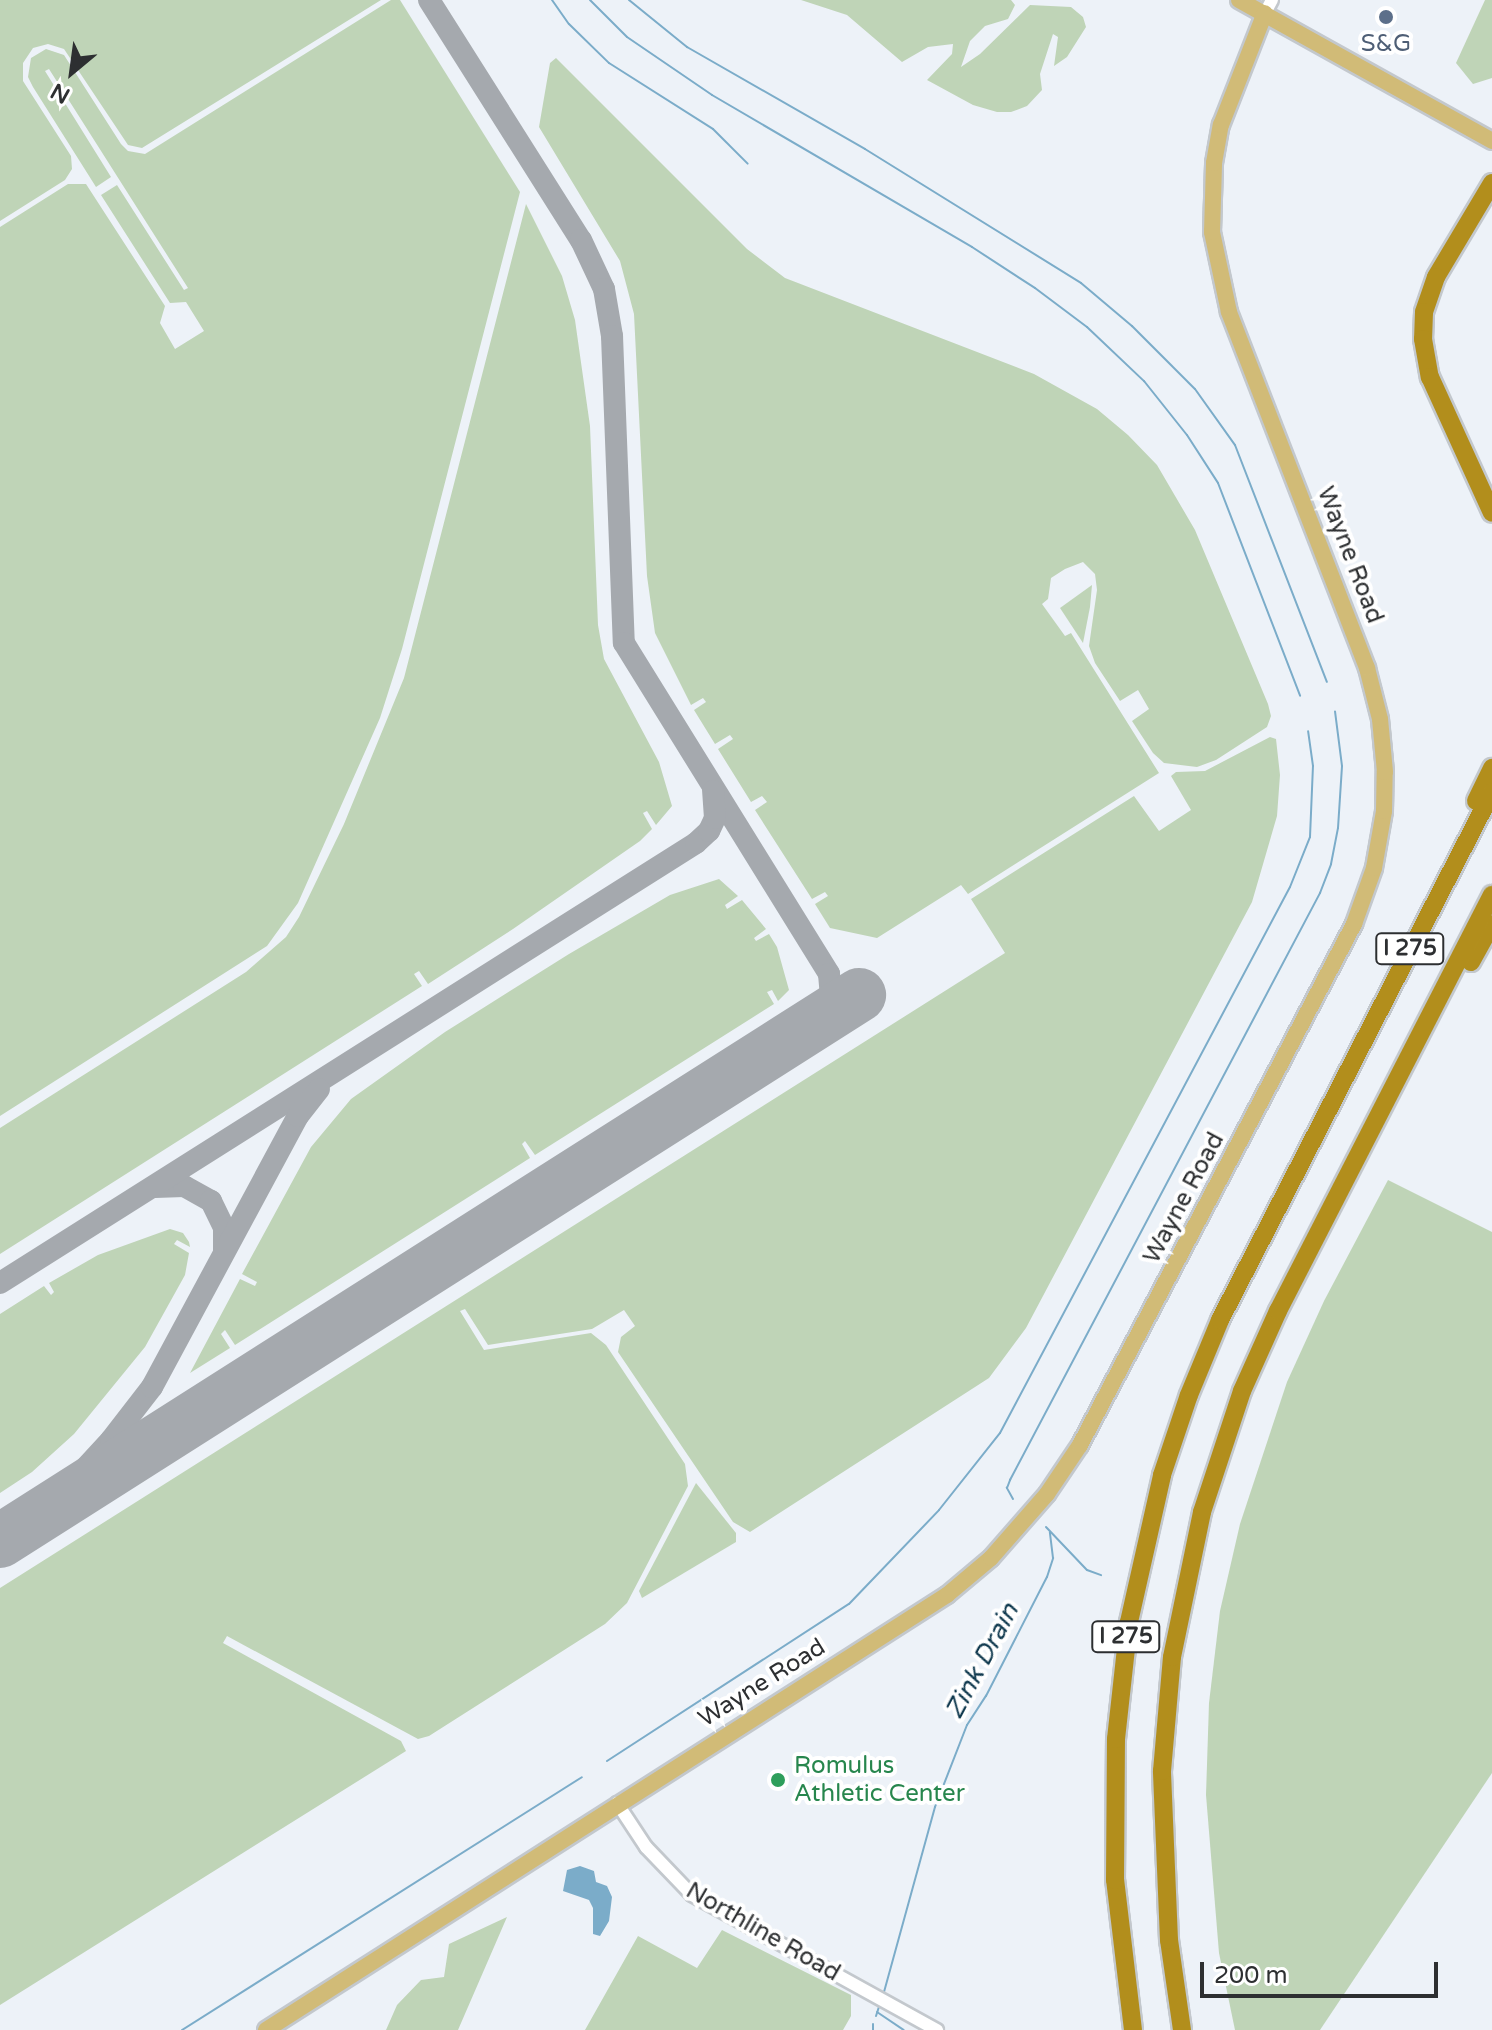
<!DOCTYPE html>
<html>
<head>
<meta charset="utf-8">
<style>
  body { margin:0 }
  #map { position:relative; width:1492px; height:2030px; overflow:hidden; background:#edf2f8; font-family:"Varela Round",sans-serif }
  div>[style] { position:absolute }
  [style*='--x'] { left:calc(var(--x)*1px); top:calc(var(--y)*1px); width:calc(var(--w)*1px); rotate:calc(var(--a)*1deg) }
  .green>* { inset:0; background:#bfd4b7 }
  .water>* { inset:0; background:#7bacc9 }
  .stream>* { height:2px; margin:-1px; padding:0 1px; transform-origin:1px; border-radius:1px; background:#7bacc9 }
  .taxiway>* { height:22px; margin:-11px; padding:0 11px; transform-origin:11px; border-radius:11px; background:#a5a9ae }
  .runway>* { height:54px; margin:-27px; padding:0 27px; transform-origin:27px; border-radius:27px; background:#a5a9ae }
  .roads { filter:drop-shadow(2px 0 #c3c8cd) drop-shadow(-2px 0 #c3c8cd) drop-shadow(0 2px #c3c8cd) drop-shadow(0 -2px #c3c8cd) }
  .minor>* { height:12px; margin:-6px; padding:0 6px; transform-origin:6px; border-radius:6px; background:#fff }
  .major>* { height:16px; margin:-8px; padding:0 8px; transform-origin:8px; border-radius:8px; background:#d1bb77 }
  .highway>* { height:18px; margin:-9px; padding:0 9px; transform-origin:9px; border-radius:9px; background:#b28e1c }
  .dots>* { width:22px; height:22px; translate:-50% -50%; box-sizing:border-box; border:4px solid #fff; border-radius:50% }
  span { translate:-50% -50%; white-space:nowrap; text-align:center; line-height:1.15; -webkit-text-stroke:8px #fff; paint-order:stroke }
  .shield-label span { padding:2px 6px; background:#fff; border:2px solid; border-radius:6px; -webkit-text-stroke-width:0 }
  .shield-label { font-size:22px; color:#2d2f31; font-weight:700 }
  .service-label { font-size:24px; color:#4e5e75 }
  .street-label { font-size:24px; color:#2d2f31 }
  .leisure-label { font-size:24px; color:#27864d }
  .left { translate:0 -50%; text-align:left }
  .water-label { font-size:26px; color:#113a4f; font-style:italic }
  .north { position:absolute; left:32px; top:32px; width:80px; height:80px; -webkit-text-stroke:6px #fff; paint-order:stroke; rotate:209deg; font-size:22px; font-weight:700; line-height:32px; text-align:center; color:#2d2f31 }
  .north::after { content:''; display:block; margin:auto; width:28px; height:36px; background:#2d2f31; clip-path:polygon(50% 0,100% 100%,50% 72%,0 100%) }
  .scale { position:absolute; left:1200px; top:1962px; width:238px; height:36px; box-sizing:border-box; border:4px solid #2d2f31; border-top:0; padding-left:10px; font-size:24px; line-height:28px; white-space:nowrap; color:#2d2f31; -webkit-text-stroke:6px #fff; paint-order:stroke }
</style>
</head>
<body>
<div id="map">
  <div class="green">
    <div style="clip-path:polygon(0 0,381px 0,142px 148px,128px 145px,64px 49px,48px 44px,33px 48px,23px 63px,23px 81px,71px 156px,72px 169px,65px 180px,0 221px)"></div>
    <div style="clip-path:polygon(391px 0,400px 0,520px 192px,402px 649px,380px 718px,298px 903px,267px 946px,0 1116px,0 227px,68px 184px,86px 184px,165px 306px,160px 323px,175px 349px,204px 331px,186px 302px,170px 303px,101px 195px,117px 185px,184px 290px,188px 288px,49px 69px,45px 71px,111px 177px,96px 187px,33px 87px,28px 77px,31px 58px,46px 49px,64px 55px,121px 144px,128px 151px,145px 154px)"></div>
    <div style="clip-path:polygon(801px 0,1011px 0,1015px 5px,1008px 19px,985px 26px,970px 41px,961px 67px,980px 54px,1030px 5px,1071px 7px,1083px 17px,1086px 27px,1067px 57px,1054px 66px,1058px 37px,1053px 34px,1040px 74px,1042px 90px,1027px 106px,1011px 112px,997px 112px,973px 105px,927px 80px,952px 54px,953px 44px,928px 47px,902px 62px,847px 15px)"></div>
    <div style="clip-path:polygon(1485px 0,1492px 0,1492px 78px,1473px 84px,1456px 63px)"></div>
    <div style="clip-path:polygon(556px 58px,747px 249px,785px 278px,1034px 374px,1097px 409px,1128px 435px,1157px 465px,1195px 530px,1268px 704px,1271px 716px,1267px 727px,1216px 760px,1197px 767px,1164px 763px,1153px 753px,1132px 721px,1149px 709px,1138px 690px,1120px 701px,1095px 663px,1089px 646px,1097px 590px,1095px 574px,1083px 562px,1065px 569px,1051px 578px,1048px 599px,1042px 604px,1065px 636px,1071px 633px,1159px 773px,968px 894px,961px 885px,877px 938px,830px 928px,815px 904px,828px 896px,825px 892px,812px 899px,755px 810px,767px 802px,762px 796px,751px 802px,718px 749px,733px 739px,730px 735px,715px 744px,694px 710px,706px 702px,703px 698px,691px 705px,655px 633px,647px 576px,634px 314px,620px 261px,539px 127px,550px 63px)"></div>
    <div style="clip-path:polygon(526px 204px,562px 276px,575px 320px,590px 426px,598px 625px,604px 659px,659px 762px,672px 806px,656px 825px,647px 811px,643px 813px,652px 829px,640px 841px,513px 929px,428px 984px,419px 971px,414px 974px,422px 986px,0 1254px,0 1128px,246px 972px,286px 937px,299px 917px,344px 824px,404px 678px)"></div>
    <div style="clip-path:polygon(1092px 585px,1090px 607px,1083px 643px,1060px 608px)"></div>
    <div style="clip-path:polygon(1270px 737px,1276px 739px,1280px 775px,1277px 816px,1252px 902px,1026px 1328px,989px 1378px,750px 1532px,733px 1522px,618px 1352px,621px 1337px,635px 1326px,624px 1310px,592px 1329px,488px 1345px,465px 1309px,460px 1311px,484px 1350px,591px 1333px,606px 1345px,685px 1464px,688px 1486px,627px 1603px,605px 1624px,429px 1736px,418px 1739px,227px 1636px,223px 1643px,401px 1741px,406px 1751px,0 2005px,0 1588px,1005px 953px,971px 899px,1134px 796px,1159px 831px,1191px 810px,1171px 776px,1176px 772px,1205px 771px)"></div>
    <div style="clip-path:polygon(719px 879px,738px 896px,725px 905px,727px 909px,742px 900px,766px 929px,754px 938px,756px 941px,769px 934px,777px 947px,789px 990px,778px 1001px,772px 990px,767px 992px,774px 1004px,535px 1155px,525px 1141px,522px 1144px,530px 1158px,235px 1345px,225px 1330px,221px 1334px,230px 1348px,190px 1373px,240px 1279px,255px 1286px,257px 1282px,242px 1274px,311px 1147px,351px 1099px,445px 1032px,569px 954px,670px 895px)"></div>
    <div style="clip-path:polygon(1388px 1180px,1492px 1232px,1492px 1773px,1320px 2030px,1235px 2030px,1219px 1953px,1206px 1795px,1209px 1703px,1220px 1611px,1240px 1524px,1287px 1382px,1324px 1301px)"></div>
    <div style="clip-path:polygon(170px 1229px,183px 1233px,189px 1242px,190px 1247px,177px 1240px,174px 1244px,189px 1253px,185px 1275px,145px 1347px,74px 1434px,32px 1472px,0 1493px,0 1314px,44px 1286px,51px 1295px,54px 1292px,49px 1283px,98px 1255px)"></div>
    <div style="clip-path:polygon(696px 1483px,736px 1533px,736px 1542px,642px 1598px,639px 1591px)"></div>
    <div style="clip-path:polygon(507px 1917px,458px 2030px,386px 2030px,397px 2005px,421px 1980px,444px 1977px,449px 1944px)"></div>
    <div style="clip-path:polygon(722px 1930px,851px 1995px,851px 2016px,843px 2030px,585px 2030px,638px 1936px,697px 1968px)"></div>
  </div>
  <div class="water">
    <div style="clip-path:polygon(580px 1866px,594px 1871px,596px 1882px,607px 1886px,612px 1897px,609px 1921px,600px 1936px,593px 1934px,593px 1908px,589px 1900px,563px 1891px,567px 1870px)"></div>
  </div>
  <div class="stream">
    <div style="--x:552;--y:0;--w:29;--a:55"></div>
    <div style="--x:569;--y:24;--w:56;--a:44.3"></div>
    <div style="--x:609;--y:63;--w:123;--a:32.4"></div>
    <div style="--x:713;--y:129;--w:49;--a:45"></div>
    <div style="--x:590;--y:0;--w:52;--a:45"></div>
    <div style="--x:627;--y:37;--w:103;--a:34.3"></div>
    <div style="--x:712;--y:95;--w:301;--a:30.3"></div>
    <div style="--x:972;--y:247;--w:75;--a:33.1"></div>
    <div style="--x:1035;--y:288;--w:65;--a:36.9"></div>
    <div style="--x:1087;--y:327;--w:79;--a:43.5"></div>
    <div style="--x:1144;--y:381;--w:69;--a:51.5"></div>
    <div style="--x:1187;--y:435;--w:57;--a:57.1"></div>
    <div style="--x:1218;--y:483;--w:228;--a:68.9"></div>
    <div style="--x:629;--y:0;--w:75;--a:39"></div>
    <div style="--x:687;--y:47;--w:205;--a:29.8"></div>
    <div style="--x:865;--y:149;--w:254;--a:31.8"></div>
    <div style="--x:1081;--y:283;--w:67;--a:40.1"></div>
    <div style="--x:1132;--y:326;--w:89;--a:45"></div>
    <div style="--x:1195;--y:389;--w:69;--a:54.5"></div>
    <div style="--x:1235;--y:445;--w:254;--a:68.8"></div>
    <div style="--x:1013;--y:1499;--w:13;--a:-119"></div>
    <div style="--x:1007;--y:1488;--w:9;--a:-69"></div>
    <div style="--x:1010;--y:1480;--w:664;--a:-62.16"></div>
    <div style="--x:1320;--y:893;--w:31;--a:-69"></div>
    <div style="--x:1331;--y:864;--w:37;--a:-79"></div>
    <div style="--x:1338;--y:828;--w:62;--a:-86.3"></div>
    <div style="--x:1342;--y:766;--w:55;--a:-97.3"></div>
    <div style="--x:1046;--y:1527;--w:59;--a:46.4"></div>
    <div style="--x:1087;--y:1570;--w:15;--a:20"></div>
    <div style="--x:607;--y:1761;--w:288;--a:-33"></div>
    <div style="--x:849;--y:1604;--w:130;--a:-46.2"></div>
    <div style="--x:939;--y:1510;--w:98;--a:-51.6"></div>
    <div style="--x:1000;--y:1433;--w:618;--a:-62.03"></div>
    <div style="--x:1290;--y:887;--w:54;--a:-68.2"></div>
    <div style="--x:1310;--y:837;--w:71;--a:-87.6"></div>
    <div style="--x:1313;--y:766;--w:35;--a:-98"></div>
    <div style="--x:884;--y:1992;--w:192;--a:-74.6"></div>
    <div style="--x:935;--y:1807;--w:88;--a:-68.7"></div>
    <div style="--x:967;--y:1725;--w:35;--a:-57"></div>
    <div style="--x:986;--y:1696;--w:134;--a:-62.9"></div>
    <div style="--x:1047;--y:1577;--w:20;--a:-72"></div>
    <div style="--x:1053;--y:1558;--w:26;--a:-97"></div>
    <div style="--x:877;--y:2012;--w:32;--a:34"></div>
    <div style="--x:876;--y:2016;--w:13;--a:-72"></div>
    <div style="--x:182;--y:2030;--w:473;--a:-32.3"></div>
    <div style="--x:873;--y:2030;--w:6;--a:-90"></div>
  </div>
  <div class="taxiway">
    <div style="--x:429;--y:0;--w:284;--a:57.7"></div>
    <div style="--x:581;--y:240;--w:54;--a:64.9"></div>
    <div style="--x:604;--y:289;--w:48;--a:80.3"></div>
    <div style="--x:612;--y:336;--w:307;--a:87.8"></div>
    <div style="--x:624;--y:643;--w:389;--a:58.2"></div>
    <div style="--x:829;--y:974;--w:25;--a:85"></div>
    <div style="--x:831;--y:999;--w:19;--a:115"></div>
    <div style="--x:823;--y:1016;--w:13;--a:141"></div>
    <div style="--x:155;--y:1187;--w:29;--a:-2"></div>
    <div style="--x:184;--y:1186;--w:31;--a:29"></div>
    <div style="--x:211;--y:1201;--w:30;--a:64"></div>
    <div style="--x:224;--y:1228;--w:23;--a:90"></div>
    <div style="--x:0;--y:1283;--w:823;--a:-32.3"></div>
    <div style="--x:696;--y:843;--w:18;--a:-43"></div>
    <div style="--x:709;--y:831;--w:14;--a:-65"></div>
    <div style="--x:715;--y:818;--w:27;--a:-94"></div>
    <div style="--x:11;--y:1534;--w:87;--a:-40.8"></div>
    <div style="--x:77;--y:1477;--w:50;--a:-47.4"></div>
    <div style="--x:111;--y:1440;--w:67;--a:-52.3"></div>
    <div style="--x:152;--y:1387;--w:308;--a:-61.7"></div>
    <div style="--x:298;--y:1116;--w:34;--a:-52"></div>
  </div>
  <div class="runway">
    <div style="--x:0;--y:1541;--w:1018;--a:-32.44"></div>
  </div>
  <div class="roads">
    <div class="minor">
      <div style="--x:1265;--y:13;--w:15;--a:-62"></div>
      <div style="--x:617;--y:1803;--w:53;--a:56.6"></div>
      <div style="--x:646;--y:1847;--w:66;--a:46.2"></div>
      <div style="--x:692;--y:1895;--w:280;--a:28.9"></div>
    </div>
    <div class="major">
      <div style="--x:1239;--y:0;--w:290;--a:29.1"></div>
      <div style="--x:266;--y:2030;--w:808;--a:-32.57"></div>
      <div style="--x:947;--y:1595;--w:57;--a:-40.1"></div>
      <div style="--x:991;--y:1558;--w:85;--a:-48.8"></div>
      <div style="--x:1047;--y:1494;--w:59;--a:-56"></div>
      <div style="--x:1080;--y:1445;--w:589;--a:-62.26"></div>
      <div style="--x:1354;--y:924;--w:59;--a:-70.3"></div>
      <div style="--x:1374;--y:868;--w:58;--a:-80"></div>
      <div style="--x:1384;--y:811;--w:39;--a:-89"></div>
      <div style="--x:1385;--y:772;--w:53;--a:-95.4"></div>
      <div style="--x:1380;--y:719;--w:53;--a:-104.3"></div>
      <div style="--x:1367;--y:668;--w:382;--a:-111.2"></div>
      <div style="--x:1229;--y:312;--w:82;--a:-102"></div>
      <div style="--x:1212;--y:232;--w:69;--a:-88.3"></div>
      <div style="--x:1214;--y:163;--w:39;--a:-80"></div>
      <div style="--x:1221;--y:125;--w:120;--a:-68.6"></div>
    </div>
    <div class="highway">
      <div style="--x:1492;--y:183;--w:109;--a:120.8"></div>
      <div style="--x:1436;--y:277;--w:37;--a:109"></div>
      <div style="--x:1424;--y:312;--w:27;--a:92"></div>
      <div style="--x:1423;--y:339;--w:39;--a:80"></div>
      <div style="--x:1430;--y:377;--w:149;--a:65.5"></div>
      <div style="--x:1476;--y:801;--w:37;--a:-64"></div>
      <div style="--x:1471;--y:962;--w:43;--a:-61.1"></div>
      <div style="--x:1133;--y:2030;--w:151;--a:-96.8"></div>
      <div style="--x:1115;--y:1880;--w:141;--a:-89.6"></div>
      <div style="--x:1116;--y:1739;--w:118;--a:-83.7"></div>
      <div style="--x:1129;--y:1622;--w:151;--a:-77.3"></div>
      <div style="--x:1162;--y:1475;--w:84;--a:-71.4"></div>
      <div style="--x:1189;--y:1395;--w:81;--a:-67.5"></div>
      <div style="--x:1220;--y:1320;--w:594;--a:-62.74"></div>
      <div style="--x:1182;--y:2030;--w:91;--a:-98.2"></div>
      <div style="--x:1169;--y:1940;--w:169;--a:-92.4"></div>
      <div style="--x:1162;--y:1771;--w:114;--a:-85"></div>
      <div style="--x:1172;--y:1657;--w:148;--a:-78.3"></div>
      <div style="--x:1202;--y:1512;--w:127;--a:-71.7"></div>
      <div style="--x:1242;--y:1391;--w:88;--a:-65.8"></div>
      <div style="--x:1278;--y:1311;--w:468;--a:-62.8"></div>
    </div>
  </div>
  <div class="dots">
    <div style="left:1386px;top:17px;background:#5c6f8a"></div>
    <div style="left:778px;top:1780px;background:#2e9e5b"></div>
  </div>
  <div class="shield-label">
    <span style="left:1410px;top:949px">I 275</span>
    <span style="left:1126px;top:1637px">I 275</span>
  </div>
  <div class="service-label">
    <span style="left:1386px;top:44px">S&amp;G</span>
  </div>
  <div class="street-label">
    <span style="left:1350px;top:555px;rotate:69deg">Wayne Road</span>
    <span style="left:1184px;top:1198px;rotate:-62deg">Wayne Road</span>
    <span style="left:762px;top:1683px;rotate:-32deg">Wayne Road</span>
    <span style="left:763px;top:1932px;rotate:30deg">Northline Road</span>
  </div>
  <div class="leisure-label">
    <span class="left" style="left:794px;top:1780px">Romulus<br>Athletic Center</span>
  </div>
  <div class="water-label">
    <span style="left:982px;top:1661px;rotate:-62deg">Zink Drain</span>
  </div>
  <div class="north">N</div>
  <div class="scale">200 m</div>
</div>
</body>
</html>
